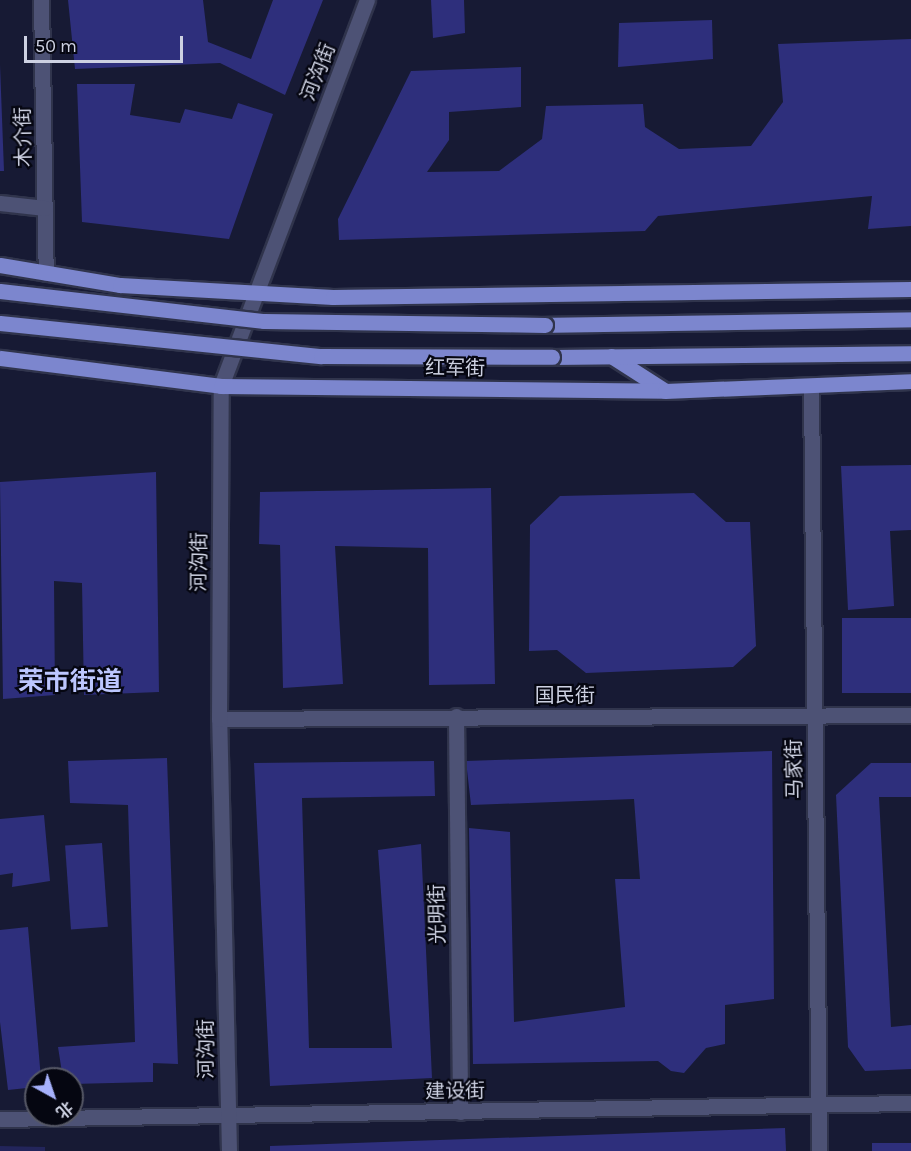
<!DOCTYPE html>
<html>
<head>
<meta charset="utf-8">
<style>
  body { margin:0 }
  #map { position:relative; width:911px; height:1151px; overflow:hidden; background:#171a34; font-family:Karla,"Noto Sans SC",sans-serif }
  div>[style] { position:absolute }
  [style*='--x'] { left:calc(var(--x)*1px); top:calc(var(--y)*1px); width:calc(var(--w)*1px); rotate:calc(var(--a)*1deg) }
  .green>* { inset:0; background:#23255b }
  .building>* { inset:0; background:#2e2f7c; transform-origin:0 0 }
  .roads { filter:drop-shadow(2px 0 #30344c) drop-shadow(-2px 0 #30344c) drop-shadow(0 2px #30344c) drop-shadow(0 -2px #30344c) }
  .minor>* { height:15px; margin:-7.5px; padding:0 7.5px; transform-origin:7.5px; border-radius:7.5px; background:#4d5275 }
  .major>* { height:15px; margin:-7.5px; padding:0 7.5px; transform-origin:7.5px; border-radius:7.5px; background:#7c86ce }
  .bridges { filter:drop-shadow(2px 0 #30344c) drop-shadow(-2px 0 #30344c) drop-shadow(0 2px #30344c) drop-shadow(0 -2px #30344c) }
  .major-bridge>* { height:15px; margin:-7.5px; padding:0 7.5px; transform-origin:7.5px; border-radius:7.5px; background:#7c86ce }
  span { translate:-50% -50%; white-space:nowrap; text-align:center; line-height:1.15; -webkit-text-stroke:4.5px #050611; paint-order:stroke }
  .street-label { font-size:20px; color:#cdd1e2 }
  .district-label { font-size:26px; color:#bcc6fe; font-weight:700 }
  .north { position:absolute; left:24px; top:1067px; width:60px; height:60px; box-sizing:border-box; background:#050611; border:2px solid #555765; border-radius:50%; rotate:140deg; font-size:16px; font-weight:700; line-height:24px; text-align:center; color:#cdd1e2 }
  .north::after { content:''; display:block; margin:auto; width:21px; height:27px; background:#a6b1fc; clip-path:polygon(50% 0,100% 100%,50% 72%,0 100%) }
  .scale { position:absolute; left:24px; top:36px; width:159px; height:27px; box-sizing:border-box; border:3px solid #cdd1e2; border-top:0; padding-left:8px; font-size:18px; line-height:21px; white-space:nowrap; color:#cdd1e2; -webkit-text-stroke:4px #050611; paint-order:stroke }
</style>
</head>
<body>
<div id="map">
  <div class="green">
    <div style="clip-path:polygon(0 1146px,45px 1147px,45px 1151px,0 1151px)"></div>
  </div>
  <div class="building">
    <div style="clip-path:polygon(68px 0,203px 0,208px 42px,251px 59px,273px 0,323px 0,285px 95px,220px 63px,75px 69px)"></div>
    <div style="clip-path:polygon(431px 0,464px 0,465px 33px,433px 38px)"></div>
    <div style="clip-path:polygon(712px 20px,713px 59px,618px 67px,619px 23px)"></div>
    <div style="clip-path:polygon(911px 39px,911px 226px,868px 229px,872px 196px,658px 216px,645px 231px,339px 240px,338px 219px,411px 71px,521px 67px,521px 107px,449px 112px,449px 140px,427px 172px,499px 171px,542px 139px,546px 106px,643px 104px,645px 127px,679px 149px,751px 146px,783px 102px,778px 44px)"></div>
    <div style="clip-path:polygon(0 65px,4px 171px,0 171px)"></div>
    <div style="clip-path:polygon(77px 84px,135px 84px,130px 115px,180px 123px,185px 109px,232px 119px,238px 103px,273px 114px,229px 239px,82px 222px)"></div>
    <div style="clip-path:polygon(911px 465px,911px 530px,890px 531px,894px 606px,848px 610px,841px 466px)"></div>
    <div style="clip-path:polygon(156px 472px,159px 692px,84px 695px,82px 583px,54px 581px,55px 695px,3px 699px,0 482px)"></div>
    <div style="clip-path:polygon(491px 488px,495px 684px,429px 685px,428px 548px,335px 546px,343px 684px,283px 688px,280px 545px,259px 544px,260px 492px)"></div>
    <div style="clip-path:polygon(694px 493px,726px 522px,750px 522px,756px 646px,733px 667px,586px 673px,557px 650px,529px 651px,530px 525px,560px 496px)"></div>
    <div style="left:911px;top:618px;width:75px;height:69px;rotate:90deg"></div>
    <div style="clip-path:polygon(772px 751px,774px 999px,725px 1005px,725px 1044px,706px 1048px,684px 1073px,671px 1071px,658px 1061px,473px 1064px,469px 828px,510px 832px,514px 1022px,625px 1007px,615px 879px,640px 879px,634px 799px,471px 805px,466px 761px)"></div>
    <div style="clip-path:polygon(167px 758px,178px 1064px,153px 1063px,153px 1082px,72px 1084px,72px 1079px,63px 1079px,58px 1047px,135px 1042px,128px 805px,70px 803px,68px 761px)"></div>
    <div style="clip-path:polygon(434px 761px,435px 796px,302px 798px,309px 1048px,392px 1048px,378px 850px,421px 844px,432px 1078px,270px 1086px,254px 763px)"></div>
    <div style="clip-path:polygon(871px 763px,911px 763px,911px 797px,879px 797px,891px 1027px,911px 1025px,911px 1069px,865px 1071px,848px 1047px,836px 795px)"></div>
    <div style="clip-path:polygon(44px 815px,50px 881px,12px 887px,13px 873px,0 875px,0 819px)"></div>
    <div style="left:102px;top:843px;width:84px;height:37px;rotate:86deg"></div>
    <div style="clip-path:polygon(28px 927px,41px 1079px,36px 1079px,36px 1087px,8px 1090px,0 1022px,0 930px)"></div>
    <div style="clip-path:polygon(785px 1128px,786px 1151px,270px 1151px,270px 1146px)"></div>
    <div style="left:872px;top:1143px;width:39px;height:8px"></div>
  </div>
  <div class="roads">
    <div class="minor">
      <div style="--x:41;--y:0;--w:273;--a:89"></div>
      <div style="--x:0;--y:203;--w:45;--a:6.3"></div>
      <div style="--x:811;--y:386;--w:765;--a:89.4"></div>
      <div style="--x:456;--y:716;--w:396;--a:89.4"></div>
      <div style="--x:219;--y:719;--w:692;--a:-0.33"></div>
      <div style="--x:0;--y:1119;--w:911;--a:-1.01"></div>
      <div style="--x:229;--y:1151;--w:432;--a:-91.3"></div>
      <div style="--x:219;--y:719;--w:333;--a:-89.7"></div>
      <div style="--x:221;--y:386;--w:413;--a:-69.3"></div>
    </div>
    <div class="major">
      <div style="--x:0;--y:265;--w:122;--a:9.5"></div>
      <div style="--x:120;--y:285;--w:213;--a:3.2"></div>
      <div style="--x:333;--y:297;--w:578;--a:-0.79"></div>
      <div style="--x:545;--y:325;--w:366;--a:-0.9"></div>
      <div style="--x:611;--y:356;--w:63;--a:32.7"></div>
      <div style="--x:552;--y:357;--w:359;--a:-0.6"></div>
      <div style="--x:0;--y:358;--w:223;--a:7.2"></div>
      <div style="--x:221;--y:386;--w:444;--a:0.6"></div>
      <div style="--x:665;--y:391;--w:246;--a:-2.3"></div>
    </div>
  </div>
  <div class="bridges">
    <div class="major-bridge">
      <div style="--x:0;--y:291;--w:266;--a:6.5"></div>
      <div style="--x:264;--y:321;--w:281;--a:0.8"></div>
      <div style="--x:0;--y:323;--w:323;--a:5.9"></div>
      <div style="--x:321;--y:356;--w:231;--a:0.2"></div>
    </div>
  </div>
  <div class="street-label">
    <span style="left:318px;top:72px;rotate:-69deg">河沟街</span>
    <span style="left:23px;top:137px;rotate:-91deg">木介街</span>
    <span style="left:455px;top:368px;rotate:1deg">红军街</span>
    <span style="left:199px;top:562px;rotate:-90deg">河沟街</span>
    <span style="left:565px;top:695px">国民街</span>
    <span style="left:794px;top:769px;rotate:-91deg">马家街</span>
    <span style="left:437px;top:914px;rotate:-91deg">光明街</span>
    <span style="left:206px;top:1049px;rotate:-91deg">河沟街</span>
    <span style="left:455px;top:1091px;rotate:-1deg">建设街</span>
  </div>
  <div class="district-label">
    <span style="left:70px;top:682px">荣市街道</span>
  </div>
  <div class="north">北</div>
  <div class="scale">50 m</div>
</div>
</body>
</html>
